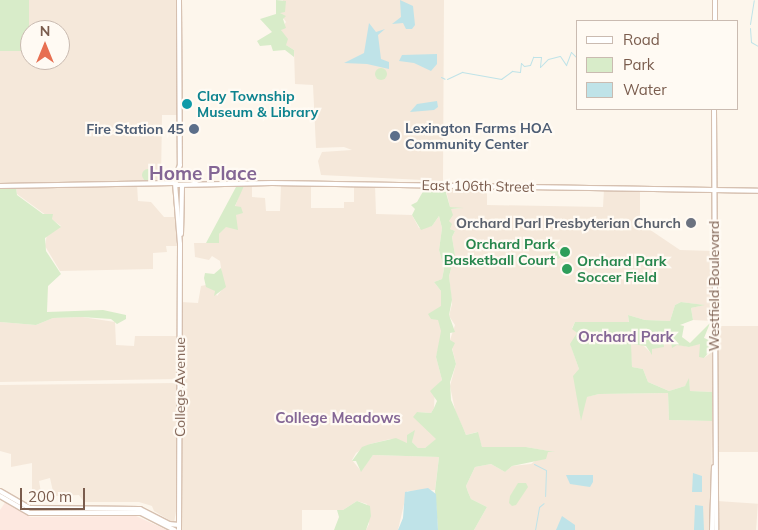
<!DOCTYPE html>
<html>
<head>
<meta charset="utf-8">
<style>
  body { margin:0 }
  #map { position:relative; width:758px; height:530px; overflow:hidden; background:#fdf6ec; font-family:Mulish,sans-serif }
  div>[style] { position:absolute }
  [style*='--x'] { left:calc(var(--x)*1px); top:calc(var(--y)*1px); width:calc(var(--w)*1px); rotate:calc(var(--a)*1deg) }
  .residential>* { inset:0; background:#f5e8da; transform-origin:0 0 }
  .commercial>* { inset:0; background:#fde8e0 }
  .green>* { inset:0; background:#d8ecc9; transform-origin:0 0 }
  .round { border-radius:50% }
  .water>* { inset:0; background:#bfe3e8 }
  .stream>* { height:1px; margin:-0.5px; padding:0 0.5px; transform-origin:0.5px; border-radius:0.5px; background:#bfe3e8 }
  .roads { filter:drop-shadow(1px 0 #d6c0b0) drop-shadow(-1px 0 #d6c0b0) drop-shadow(0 1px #d6c0b0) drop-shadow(0 -1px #d6c0b0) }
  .secondary>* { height:4px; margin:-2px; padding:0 2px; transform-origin:2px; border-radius:2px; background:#fff }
  .dots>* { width:14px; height:14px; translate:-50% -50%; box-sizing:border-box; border:2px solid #fffaf3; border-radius:50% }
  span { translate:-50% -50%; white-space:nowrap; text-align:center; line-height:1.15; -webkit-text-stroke:4.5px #fffaf3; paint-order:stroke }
  .culture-label { font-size:14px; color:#0d838f; font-weight:700 }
  .left { translate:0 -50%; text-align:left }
  .service-label { font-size:14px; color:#4e5e75; font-weight:700 }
  .right { translate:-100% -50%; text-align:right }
  .street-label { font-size:14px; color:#7a5c4d }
  .worship-label { font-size:14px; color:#5b616d; font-weight:700 }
  .leisure-label { font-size:14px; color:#27864d; font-weight:700 }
  .neighbourhood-label { font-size:15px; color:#846695; font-weight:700 }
  .district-label { font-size:19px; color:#846695; font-weight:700 }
  .legend { position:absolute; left:576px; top:20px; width:162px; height:90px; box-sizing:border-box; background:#fffaf3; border:1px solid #cabbb1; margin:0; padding:6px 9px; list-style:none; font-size:15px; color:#7a5c4d }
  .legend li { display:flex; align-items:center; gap:10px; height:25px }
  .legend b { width:25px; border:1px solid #cabbb1 }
  .north { position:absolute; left:20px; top:20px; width:50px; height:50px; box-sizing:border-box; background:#fffaf3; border:1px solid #cabbb1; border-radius:50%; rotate:0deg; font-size:14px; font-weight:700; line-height:20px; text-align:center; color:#7a5c4d }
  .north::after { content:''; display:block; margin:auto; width:18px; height:22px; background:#e76f51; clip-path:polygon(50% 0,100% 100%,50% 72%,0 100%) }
  .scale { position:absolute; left:20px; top:488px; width:65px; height:22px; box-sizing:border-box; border:2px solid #7a5c4d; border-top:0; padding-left:6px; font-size:15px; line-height:18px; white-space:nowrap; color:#7a5c4d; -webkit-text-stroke:4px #fffaf3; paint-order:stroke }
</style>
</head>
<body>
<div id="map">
  <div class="residential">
    <div style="clip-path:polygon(evenodd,29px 0,179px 0,179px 115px,162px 115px,161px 180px,0 184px,0 51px,29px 51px,29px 0,30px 30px,60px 30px,60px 60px,30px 60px,30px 30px)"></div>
    <div style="clip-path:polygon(283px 0,444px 0,443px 181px,321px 175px,318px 161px,322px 152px,352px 150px,344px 147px,316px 148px,313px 85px,295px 84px,294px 50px,286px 45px,281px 30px,286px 22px,280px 13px)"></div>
    <div style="clip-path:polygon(137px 184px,138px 201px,151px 202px,164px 217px,176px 217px,177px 246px,166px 246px,167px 252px,153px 253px,153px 269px,60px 271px,45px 246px,47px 234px,61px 226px,17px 194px,16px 187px)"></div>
    <div style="clip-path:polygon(252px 184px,252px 197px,265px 198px,266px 211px,280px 211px,281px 185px,311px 185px,311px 208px,344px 208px,344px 202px,354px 202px,354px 185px,375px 185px,376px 214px,412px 215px,419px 228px,432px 226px,439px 216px,442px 228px,439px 250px,444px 269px,442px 279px,434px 282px,441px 291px,441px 338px,436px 357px,442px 380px,435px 387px,434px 408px,431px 413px,417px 412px,419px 421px,437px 439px,425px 448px,418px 448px,412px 442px,413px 431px,407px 443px,390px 439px,370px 444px,356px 453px,352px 460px,361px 471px,373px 455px,439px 457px,435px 490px,407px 491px,398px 530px,366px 530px,369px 524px,367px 504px,357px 501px,343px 510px,302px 510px,302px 530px,181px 530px,181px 302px,198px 303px,201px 286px,206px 285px,214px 289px,217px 296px,224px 287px,220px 261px,212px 256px,209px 260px,195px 257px,194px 243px,218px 243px,219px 234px,238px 213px,242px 213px,235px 207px,240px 193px,244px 186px)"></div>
    <div style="clip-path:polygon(445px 186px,487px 187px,487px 205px,603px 207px,604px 189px,640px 189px,640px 223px,680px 250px,713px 251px,713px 321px,693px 320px,691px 308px,704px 305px,681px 302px,675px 305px,670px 321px,645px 320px,628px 315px,629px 323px,575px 322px,572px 328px,577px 333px,571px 346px,579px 369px,575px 382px,581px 419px,586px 397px,599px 394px,668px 393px,669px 420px,712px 421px,711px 530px,474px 530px,487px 507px,471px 499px,468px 492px,466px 486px,475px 467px,491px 464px,505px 472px,512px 466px,531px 464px,547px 452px,554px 452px,526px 447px,482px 447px,477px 432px,466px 435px,455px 410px,450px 386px,456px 364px,450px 340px,455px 325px,449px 316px,452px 304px,449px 276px,455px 255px,452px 237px,455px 231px,450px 229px,449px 221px,451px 209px,462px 209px,450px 207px)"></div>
    <div style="clip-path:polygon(82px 317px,115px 322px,116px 345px,134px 346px,135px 336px,176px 336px,177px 379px,0 382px,0 322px,36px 325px,53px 318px)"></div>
    <div style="left:717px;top:326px;width:41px;height:126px"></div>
    <div style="clip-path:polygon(669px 330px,672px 337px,670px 343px,689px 347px,700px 343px,704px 358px,712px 352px,713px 392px,690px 391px,689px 381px,685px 386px,669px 391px,648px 382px,643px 369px,632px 367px,630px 344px,641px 343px,652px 354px,652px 349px,662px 342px)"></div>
    <div style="clip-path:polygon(177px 383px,178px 500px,174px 523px,154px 511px,152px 506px,139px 502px,84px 502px,79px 495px,54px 496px,50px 478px,39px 481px,42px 498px,32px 497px,32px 463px,11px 467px,11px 454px,0 451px,0 385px)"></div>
    <div style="left:717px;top:501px;width:41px;height:29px;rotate:4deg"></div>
  </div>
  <div class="commercial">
    <div style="clip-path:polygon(6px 501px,30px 517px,136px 516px,167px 530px,0 530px,0 510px)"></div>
  </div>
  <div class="green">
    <div style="left:0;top:0;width:29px;height:51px"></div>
    <div style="clip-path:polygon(276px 0,286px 1px,285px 12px,280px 13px,286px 16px,283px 19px,286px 28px,281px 30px,288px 39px,286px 45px,294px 50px,294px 57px,285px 50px,273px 51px,271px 45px,260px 46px,257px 41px,272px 32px,260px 19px,276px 14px)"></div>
    <div class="round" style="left:375px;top:68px;width:12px;height:12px"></div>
    <div class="round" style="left:142px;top:169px;width:12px;height:12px"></div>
    <div style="clip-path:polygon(244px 186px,235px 206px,241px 207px,243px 213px,236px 215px,238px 230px,226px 227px,219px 234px,219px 243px,206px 243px,236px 187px)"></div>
    <div style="clip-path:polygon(0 187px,16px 187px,17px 195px,43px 214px,53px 214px,52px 219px,61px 227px,45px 238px,46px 251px,61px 274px,48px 286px,47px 312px,103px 310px,126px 315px,126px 319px,117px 324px,111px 319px,82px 317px,53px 318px,36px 325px,0 322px)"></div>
    <div style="clip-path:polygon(425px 188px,445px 189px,450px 207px,464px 208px,451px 209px,453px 215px,449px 221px,452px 224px,450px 229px,455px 231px,452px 237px,455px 255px,449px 276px,452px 300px,449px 315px,455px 332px,450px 333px,450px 340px,455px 343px,452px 349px,456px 364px,450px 382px,451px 400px,464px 430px,466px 435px,478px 432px,482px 447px,526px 447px,555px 452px,548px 452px,546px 459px,512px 466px,505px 472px,491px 464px,475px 467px,466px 486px,468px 492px,471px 499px,487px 507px,474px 530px,438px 530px,435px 491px,439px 457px,373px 455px,361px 472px,356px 461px,352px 461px,362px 447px,370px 444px,396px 438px,407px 443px,407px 435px,415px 430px,412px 442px,418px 448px,425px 448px,436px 439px,413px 417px,417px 412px,431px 413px,434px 408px,437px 401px,430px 391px,442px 380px,436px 357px,441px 331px,438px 320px,431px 319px,428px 314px,441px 306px,441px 291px,434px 282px,442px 279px,444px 269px,439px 250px,442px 228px,439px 216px,432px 226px,421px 230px,412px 215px,415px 209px,411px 205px,417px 202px)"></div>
    <div style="clip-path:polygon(549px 245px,560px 249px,564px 246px,570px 251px,558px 259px,548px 250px)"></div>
    <div style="clip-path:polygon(221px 268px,226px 287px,214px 296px,215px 291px,206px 287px,204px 278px,205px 273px,214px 274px)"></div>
    <div style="clip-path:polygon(681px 302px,705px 305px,691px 308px,693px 320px,680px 325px,684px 326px,682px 337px,690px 343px,710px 323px,704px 338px,709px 340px,709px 352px,704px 358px,699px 357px,700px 344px,689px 347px,677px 345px,672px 348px,669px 330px,663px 339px,664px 347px,652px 349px,652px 355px,646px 346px,631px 344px,632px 367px,643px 369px,648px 382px,669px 391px,685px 386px,689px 378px,690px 391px,713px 392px,712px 421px,669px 420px,668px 393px,599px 394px,587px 397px,581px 421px,573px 376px,579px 369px,570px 344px,577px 333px,572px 329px,575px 322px,629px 322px,628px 315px,645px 320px,670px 321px,675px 305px)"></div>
    <div style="clip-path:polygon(518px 483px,526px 483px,528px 487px,516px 505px,512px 506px,509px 503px,510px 496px)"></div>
    <div style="clip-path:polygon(357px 501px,370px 506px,371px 516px,366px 530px,334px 530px,339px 517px,337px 510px,343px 510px)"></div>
  </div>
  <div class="water">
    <div style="clip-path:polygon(400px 0,413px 6px,415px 25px,412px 29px,406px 29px,403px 23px,392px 24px,401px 17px)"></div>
    <div style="clip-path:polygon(369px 23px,376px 32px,385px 29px,378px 35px,381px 59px,389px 62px,389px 69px,367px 64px,344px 63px,364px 53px)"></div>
    <div style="clip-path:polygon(437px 54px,437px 64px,431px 71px,414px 63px,399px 61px,402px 55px)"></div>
    <div style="clip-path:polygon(437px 101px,438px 107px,434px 110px,410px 112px,417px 104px)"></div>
    <div style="clip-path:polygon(693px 473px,702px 476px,702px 492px,692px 492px)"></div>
    <div style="clip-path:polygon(566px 475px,593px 475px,593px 482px,590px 487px,570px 484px)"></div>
    <div style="clip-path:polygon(428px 488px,436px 494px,438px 530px,398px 530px,403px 518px,405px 492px)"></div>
    <div style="clip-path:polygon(695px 505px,703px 506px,704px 530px,694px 530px)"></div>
    <div style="clip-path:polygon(562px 516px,575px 525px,575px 530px,556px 530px)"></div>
  </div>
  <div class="stream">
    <div style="--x:750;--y:24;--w:24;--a:-81"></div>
    <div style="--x:750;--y:28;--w:14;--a:86"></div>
    <div style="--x:751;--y:42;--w:8;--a:30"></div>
    <div style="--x:441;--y:77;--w:4;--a:27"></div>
    <div style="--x:447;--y:79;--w:17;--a:-25"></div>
    <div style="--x:462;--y:72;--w:40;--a:10"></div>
    <div style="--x:501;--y:79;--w:14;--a:-36"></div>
    <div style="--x:512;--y:71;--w:8;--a:7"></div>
    <div style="--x:520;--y:72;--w:9;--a:-84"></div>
    <div style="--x:521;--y:63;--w:4;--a:45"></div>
    <div style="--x:524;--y:66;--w:6;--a:-9"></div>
    <div style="--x:530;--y:65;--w:9;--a:-69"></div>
    <div style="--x:533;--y:57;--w:8;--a:0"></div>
    <div style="--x:541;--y:57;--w:10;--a:96"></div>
    <div style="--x:540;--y:67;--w:11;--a:-45"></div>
    <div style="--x:548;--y:59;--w:12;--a:-14"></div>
    <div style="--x:560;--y:56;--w:11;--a:56"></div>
    <div style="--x:566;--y:65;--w:14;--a:-69"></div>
    <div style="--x:571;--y:52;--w:8;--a:45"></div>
    <div style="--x:534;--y:464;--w:13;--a:27"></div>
    <div style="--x:546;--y:470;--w:26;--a:92"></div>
    <div style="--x:535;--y:530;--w:23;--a:-80"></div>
    <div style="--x:539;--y:507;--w:6;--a:-39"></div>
  </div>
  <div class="roads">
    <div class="secondary">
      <div style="--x:179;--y:0;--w:165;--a:89.7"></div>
      <div style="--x:180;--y:165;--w:16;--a:112"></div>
      <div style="--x:174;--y:180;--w:6;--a:59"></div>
      <div style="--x:177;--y:185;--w:95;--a:-1.2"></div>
      <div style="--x:272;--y:183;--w:486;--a:0.9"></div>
      <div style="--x:715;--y:21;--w:21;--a:-90"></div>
      <div style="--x:714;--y:109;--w:421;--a:89.7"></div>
      <div style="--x:176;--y:175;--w:21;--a:19"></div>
      <div style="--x:175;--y:183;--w:61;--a:85.3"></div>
      <div style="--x:180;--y:244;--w:286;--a:90.2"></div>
      <div style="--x:0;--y:186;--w:174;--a:-1"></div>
      <div style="--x:181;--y:234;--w:49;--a:-88.8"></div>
      <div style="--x:0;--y:491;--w:34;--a:30"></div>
      <div style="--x:30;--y:508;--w:110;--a:0.5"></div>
      <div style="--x:140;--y:509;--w:33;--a:27"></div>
      <div style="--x:169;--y:524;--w:10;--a:6"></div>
      <div style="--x:0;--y:496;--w:34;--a:30"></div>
      <div style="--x:30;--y:513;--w:111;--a:0"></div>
      <div style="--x:141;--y:513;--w:38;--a:27"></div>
      <div style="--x:712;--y:530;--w:63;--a:-88.2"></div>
    </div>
  </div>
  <div class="dots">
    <div style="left:187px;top:104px;background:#0f9aa8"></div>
    <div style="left:194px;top:129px;background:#5c6f8a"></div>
    <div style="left:395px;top:136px;background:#5c6f8a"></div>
    <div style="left:691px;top:223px;background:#6b7280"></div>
    <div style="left:565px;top:252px;background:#2e9e5b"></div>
    <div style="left:567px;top:269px;background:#2e9e5b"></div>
  </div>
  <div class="culture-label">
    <span class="left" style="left:197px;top:104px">Clay Township<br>Museum &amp; Library</span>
  </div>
  <div class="service-label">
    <span class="left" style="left:405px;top:136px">Lexington Farms HOA<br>Community Center</span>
    <span class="right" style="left:184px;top:129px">Fire Station 45</span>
  </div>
  <div class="street-label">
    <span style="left:478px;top:186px;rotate:1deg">East 106th Street</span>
    <span style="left:714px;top:286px;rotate:-90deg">Westfield Boulevard</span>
    <span style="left:180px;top:387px;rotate:-90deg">College Avenue</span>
  </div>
  <div class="worship-label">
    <span class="right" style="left:681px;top:223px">Orchard Parl Presbyterian Church</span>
  </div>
  <div class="leisure-label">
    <span class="right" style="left:555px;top:252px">Orchard Park<br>Basketball Court</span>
    <span class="left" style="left:577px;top:269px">Orchard Park<br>Soccer Field</span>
  </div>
  <div class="neighbourhood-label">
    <span style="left:626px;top:337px">Orchard Park</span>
    <span style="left:338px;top:418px">College Meadows</span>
  </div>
  <div class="district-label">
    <span style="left:203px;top:174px">Home Place</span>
  </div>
  <ul class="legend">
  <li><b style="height:6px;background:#fff"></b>Road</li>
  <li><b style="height:14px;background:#d8ecc9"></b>Park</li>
  <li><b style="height:14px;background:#bfe3e8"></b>Water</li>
  </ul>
  <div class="north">N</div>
  <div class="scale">200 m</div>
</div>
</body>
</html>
